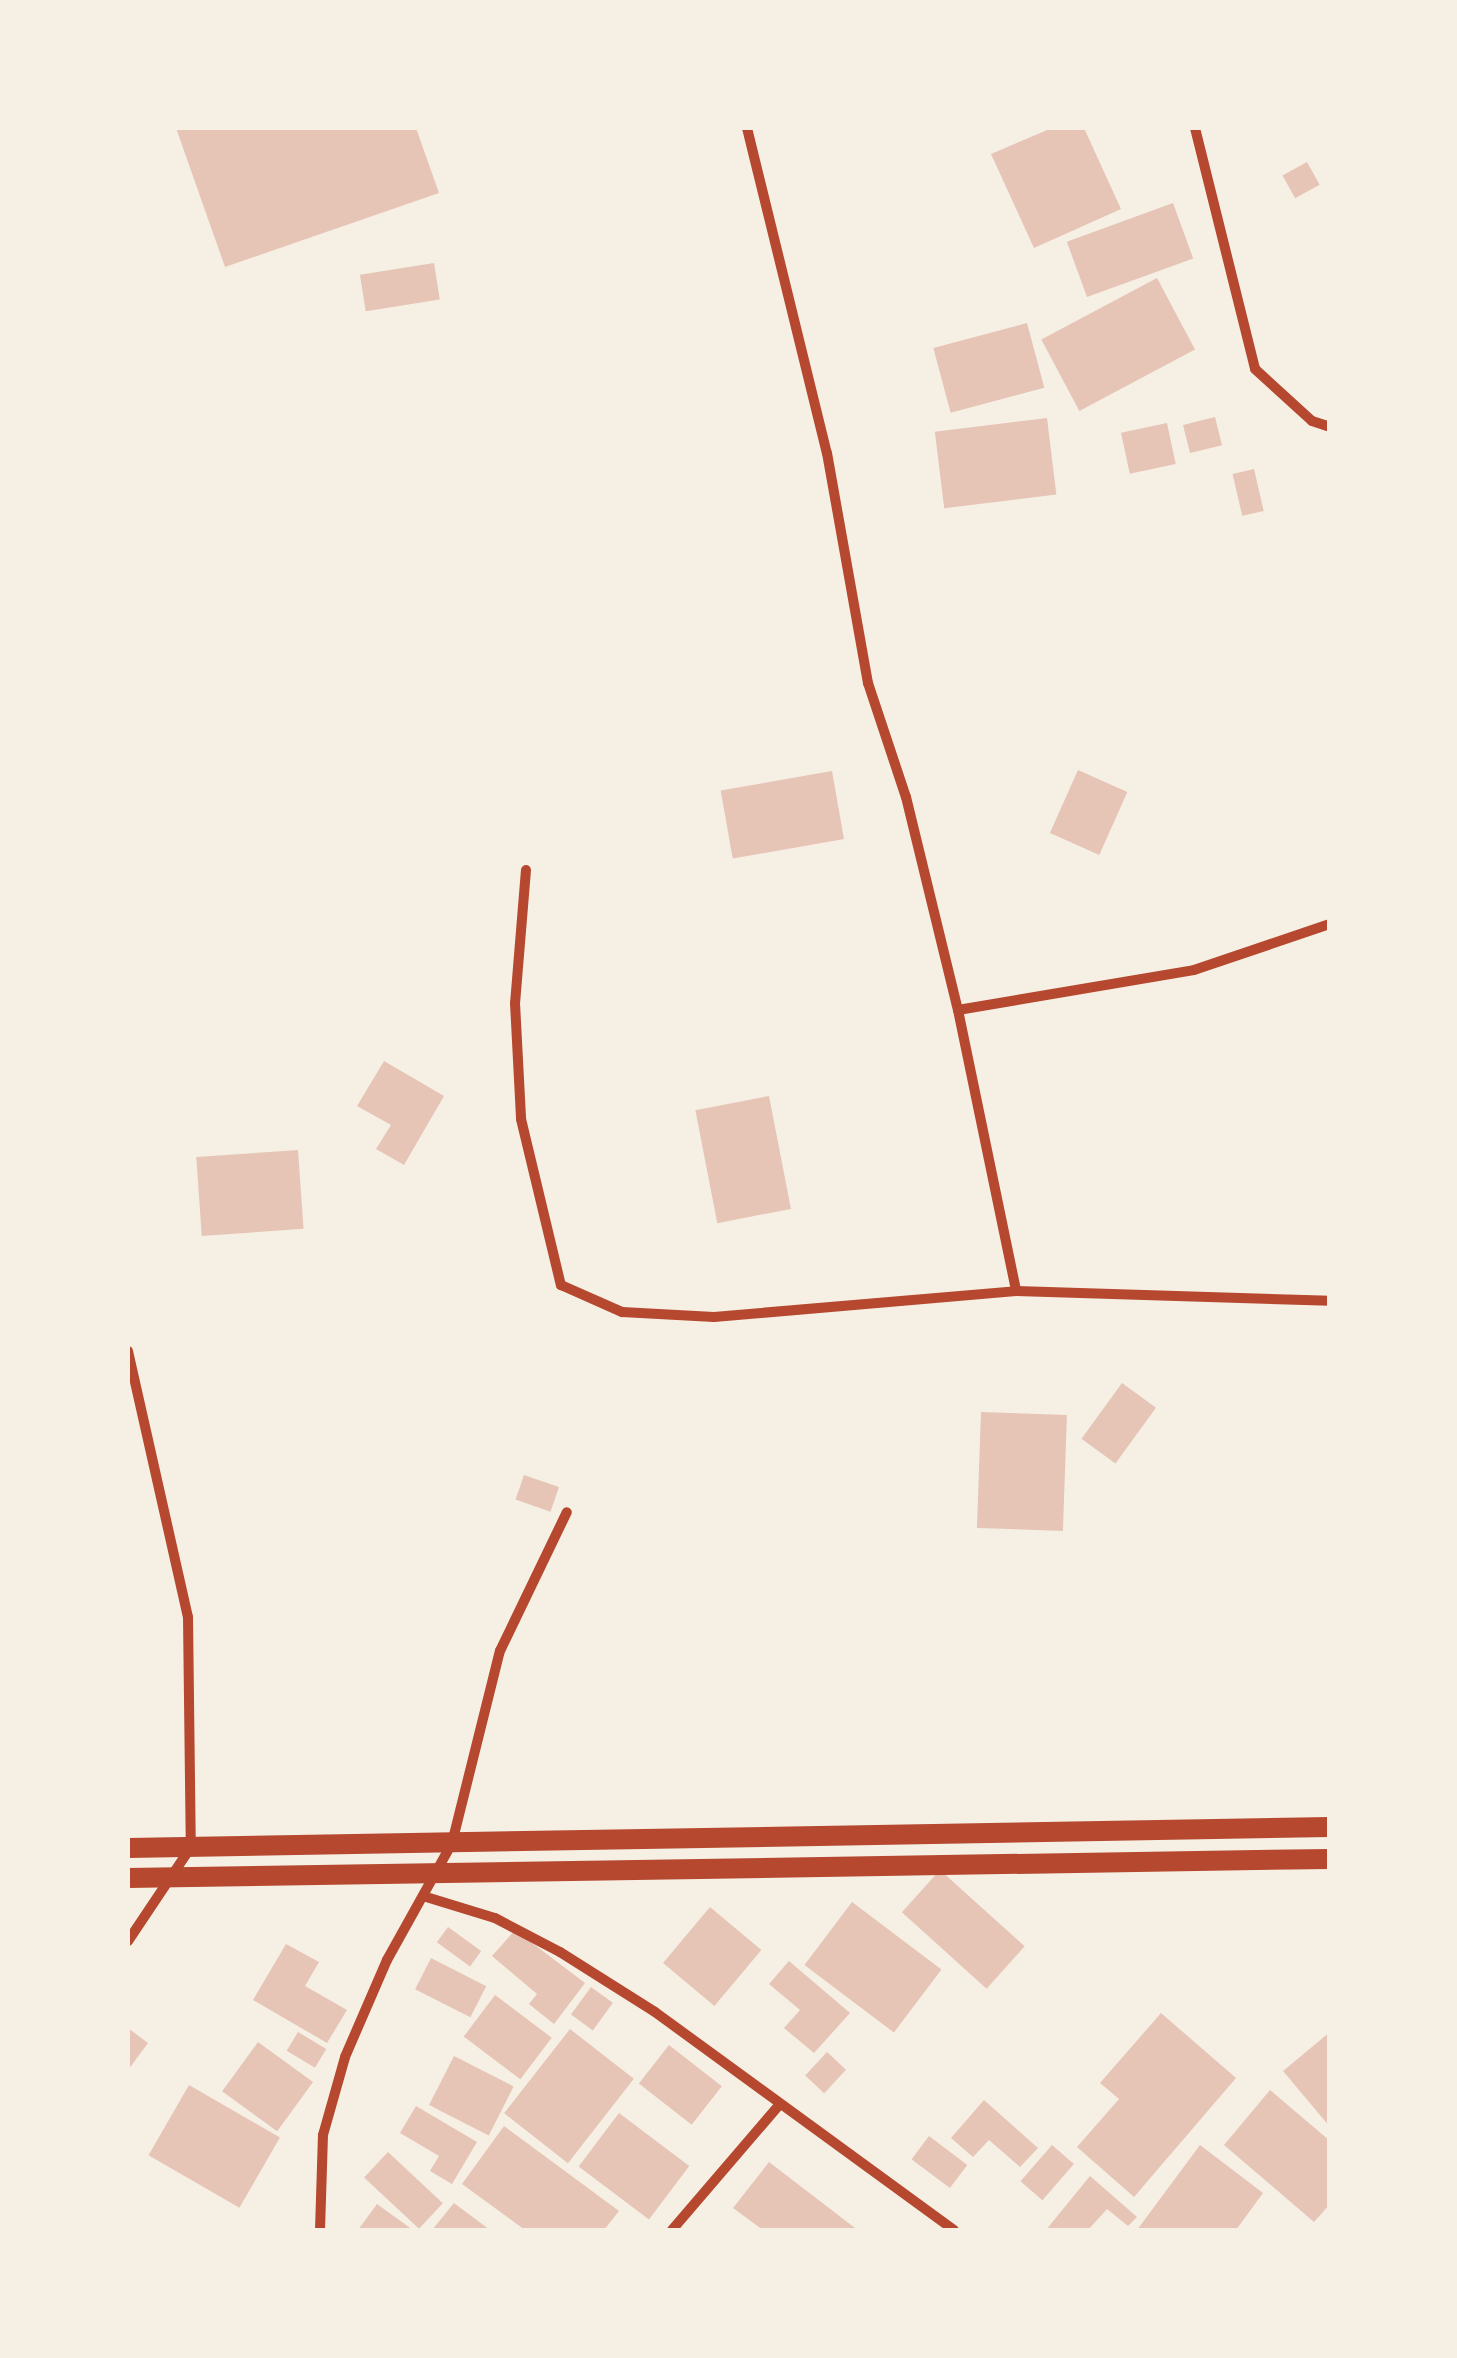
<!DOCTYPE html>
<html>
<head>
<meta charset="utf-8">
<style>
  body { margin:0 }
  #map { position:relative; width:1457px; height:2358px; overflow:hidden; background:#f6efe4; font-family:"IBM Plex Sans",sans-serif }
  div>[style] { position:absolute }
  [style*='--x'] { left:calc(var(--x)*1px); top:calc(var(--y)*1px); width:calc(var(--w)*1px); rotate:calc(var(--a)*1deg) }
  .building>* { inset:0; background:#e6c5b7; transform-origin:0 0 }
  .minor>* { height:10px; margin:-5px; padding:0 5px; transform-origin:5px; border-radius:5px; background:#b5482f }
  .secondary>* { height:20px; margin:-10px; padding:0 10px; transform-origin:10px; border-radius:10px; background:#b5482f }
  span { translate:-50% -50%; white-space:nowrap; text-align:center; line-height:1.15; -webkit-text-stroke:8px #f6efe4; paint-order:stroke }
  .frame { position:absolute; inset:0; border:130px solid #f6efe4; pointer-events:none }
</style>
</head>
<body>
<div id="map">
  <div class="building">
    <div style="clip-path:polygon(176px 128px,416px 128px,439px 193px,225px 267px)"></div>
    <div style="clip-path:polygon(1052px 128px,1084px 128px,1121px 209px,1034px 248px,991px 154px)"></div>
    <div style="left:1307px;top:162px;width:26px;height:28px;rotate:61deg"></div>
    <div style="left:1173px;top:203px;width:59px;height:113px;rotate:70deg"></div>
    <div style="left:434px;top:263px;width:37px;height:75px;rotate:81deg"></div>
    <div style="left:1157px;top:278px;width:81px;height:131px;rotate:62deg"></div>
    <div style="left:1027px;top:323px;width:67px;height:97px;rotate:75deg"></div>
    <div style="left:1215px;top:417px;width:29px;height:33px;rotate:76deg"></div>
    <div style="left:1047px;top:418px;width:77px;height:113px;rotate:83deg"></div>
    <div style="left:1167px;top:423px;width:42px;height:47px;rotate:78deg"></div>
    <div style="left:1254px;top:469px;width:43px;height:22px;rotate:77deg"></div>
    <div style="left:1078px;top:770px;width:54px;height:69px;rotate:24deg"></div>
    <div style="left:832px;top:771px;width:69px;height:113px;rotate:80deg"></div>
    <div style="clip-path:polygon(384px 1061px,444px 1096px,404px 1165px,376px 1149px,391px 1125px,357px 1106px)"></div>
    <div style="left:769px;top:1096px;width:115px;height:75px;rotate:79deg"></div>
    <div style="left:298px;top:1150px;width:79px;height:102px;rotate:86deg"></div>
    <div style="left:1122px;top:1383px;width:42px;height:69px;rotate:36deg"></div>
    <div style="left:981px;top:1412px;width:86px;height:116px;rotate:2deg"></div>
    <div style="left:524px;top:1475px;width:37px;height:26px;rotate:19deg"></div>
    <div style="left:940px;top:1870px;width:114px;height:57px;rotate:42deg"></div>
    <div style="left:852px;top:1902px;width:112px;height:79px;rotate:37deg"></div>
    <div style="left:710px;top:1907px;width:67px;height:73px;rotate:40deg"></div>
    <div style="left:448px;top:1927px;width:41px;height:19px;rotate:36deg"></div>
    <div style="clip-path:polygon(515px 1930px,585px 1983px,554px 2024px,529px 2004px,537px 1994px,492px 1956px)"></div>
    <div style="clip-path:polygon(286px 1944px,319px 1962px,305px 1986px,347px 2010px,327px 2043px,253px 2000px)"></div>
    <div style="left:431px;top:1958px;width:62px;height:35px;rotate:27deg"></div>
    <div style="clip-path:polygon(789px 1961px,850px 2013px,814px 2053px,784px 2028px,800px 2010px,769px 1984px)"></div>
    <div style="left:591px;top:1987px;width:27px;height:34px;rotate:36deg"></div>
    <div style="left:495px;top:1995px;width:71px;height:52px;rotate:37deg"></div>
    <div style="clip-path:polygon(1161px 2013px,1236px 2078px,1134px 2197px,1077px 2147px,1119px 2099px,1100px 2083px)"></div>
    <div style="clip-path:polygon(128px 2028px,148px 2043px,128px 2070px)"></div>
    <div style="left:570px;top:2029px;width:81px;height:107px;rotate:38deg"></div>
    <div style="left:298px;top:2032px;width:33px;height:22px;rotate:31deg"></div>
    <div style="clip-path:polygon(1330px 2032px,1330px 2127px,1283px 2071px)"></div>
    <div style="left:258px;top:2042px;width:68px;height:61px;rotate:36deg"></div>
    <div style="left:669px;top:2045px;width:67px;height:49px;rotate:38deg"></div>
    <div style="left:827px;top:2052px;width:26px;height:32px;rotate:43deg"></div>
    <div style="left:454px;top:2056px;width:67px;height:55px;rotate:27deg"></div>
    <div style="left:189px;top:2085px;width:105px;height:81px;rotate:30deg"></div>
    <div style="clip-path:polygon(1270px 2090px,1330px 2141px,1330px 2204px,1314px 2222px,1224px 2145px)"></div>
    <div style="clip-path:polygon(984px 2100px,1038px 2148px,1020px 2167px,989px 2140px,973px 2157px,951px 2138px)"></div>
    <div style="clip-path:polygon(416px 2106px,477px 2142px,452px 2184px,430px 2171px,439px 2156px,400px 2133px)"></div>
    <div style="left:619px;top:2113px;width:88px;height:67px;rotate:37deg"></div>
    <div style="clip-path:polygon(504px 2126px,619px 2211px,604px 2230px,525px 2230px,462px 2184px)"></div>
    <div style="left:929px;top:2136px;width:48px;height:29px;rotate:37deg"></div>
    <div style="left:1052px;top:2145px;width:29px;height:48px;rotate:41deg"></div>
    <div style="clip-path:polygon(1200px 2145px,1263px 2193px,1236px 2230px,1137px 2230px)"></div>
    <div style="left:388px;top:2152px;width:75px;height:35px;rotate:43deg"></div>
    <div style="clip-path:polygon(769px 2162px,855px 2228px,853px 2230px,763px 2230px,733px 2208px)"></div>
    <div style="clip-path:polygon(1090px 2176px,1137px 2217px,1128px 2226px,1107px 2209px,1088px 2230px,1046px 2230px)"></div>
    <div style="clip-path:polygon(454px 2203px,490px 2230px,432px 2230px)"></div>
    <div style="clip-path:polygon(377px 2204px,413px 2230px,358px 2230px)"></div>
  </div>
  <div class="minor">
    <div style="--x:747;--y:128;--w:335;--a:76.2"></div>
    <div style="--x:827;--y:453;--w:234;--a:79.9"></div>
    <div style="--x:868;--y:683;--w:120;--a:71.6"></div>
    <div style="--x:906;--y:797;--w:219;--a:76.3"></div>
    <div style="--x:958;--y:1010;--w:239;--a:-9.6"></div>
    <div style="--x:1194;--y:970;--w:144;--a:-18.7"></div>
    <div style="--x:1195;--y:128;--w:248;--a:76"></div>
    <div style="--x:1255;--y:369;--w:77;--a:42.4"></div>
    <div style="--x:1312;--y:421;--w:19;--a:18"></div>
    <div style="--x:526;--y:870;--w:133;--a:94.7"></div>
    <div style="--x:515;--y:1003;--w:116;--a:87"></div>
    <div style="--x:521;--y:1119;--w:171;--a:76.5"></div>
    <div style="--x:561;--y:1285;--w:67;--a:23.9"></div>
    <div style="--x:622;--y:1312;--w:92;--a:3.1"></div>
    <div style="--x:714;--y:1317;--w:303;--a:-4.9"></div>
    <div style="--x:1016;--y:1291;--w:314;--a:1.8"></div>
    <div style="--x:958;--y:1010;--w:287;--a:78.3"></div>
    <div style="--x:128;--y:1351;--w:273;--a:77.3"></div>
    <div style="--x:188;--y:1617;--w:230;--a:89.3"></div>
    <div style="--x:191;--y:1847;--w:113;--a:123.8"></div>
    <div style="--x:423;--y:1896;--w:75;--a:17"></div>
    <div style="--x:495;--y:1918;--w:73;--a:27.6"></div>
    <div style="--x:560;--y:1952;--w:112;--a:32.3"></div>
    <div style="--x:655;--y:2012;--w:370;--a:36.1"></div>
    <div style="--x:320;--y:2230;--w:95;--a:-88.2"></div>
    <div style="--x:323;--y:2135;--w:81;--a:-74.2"></div>
    <div style="--x:345;--y:2057;--w:106;--a:-66.6"></div>
    <div style="--x:387;--y:1960;--w:134;--a:-60.9"></div>
    <div style="--x:452;--y:1843;--w:198;--a:-76"></div>
    <div style="--x:500;--y:1651;--w:154;--a:-64.3"></div>
    <div style="--x:672;--y:2230;--w:166;--a:-49.4"></div>
  </div>
  <div class="secondary">
    <div style="--x:128;--y:1848;--w:1202;--a:-1"></div>
    <div style="--x:128;--y:1878;--w:1202;--a:-0.91"></div>
  </div>
  <div class="frame"></div>
</div>
</body>
</html>
